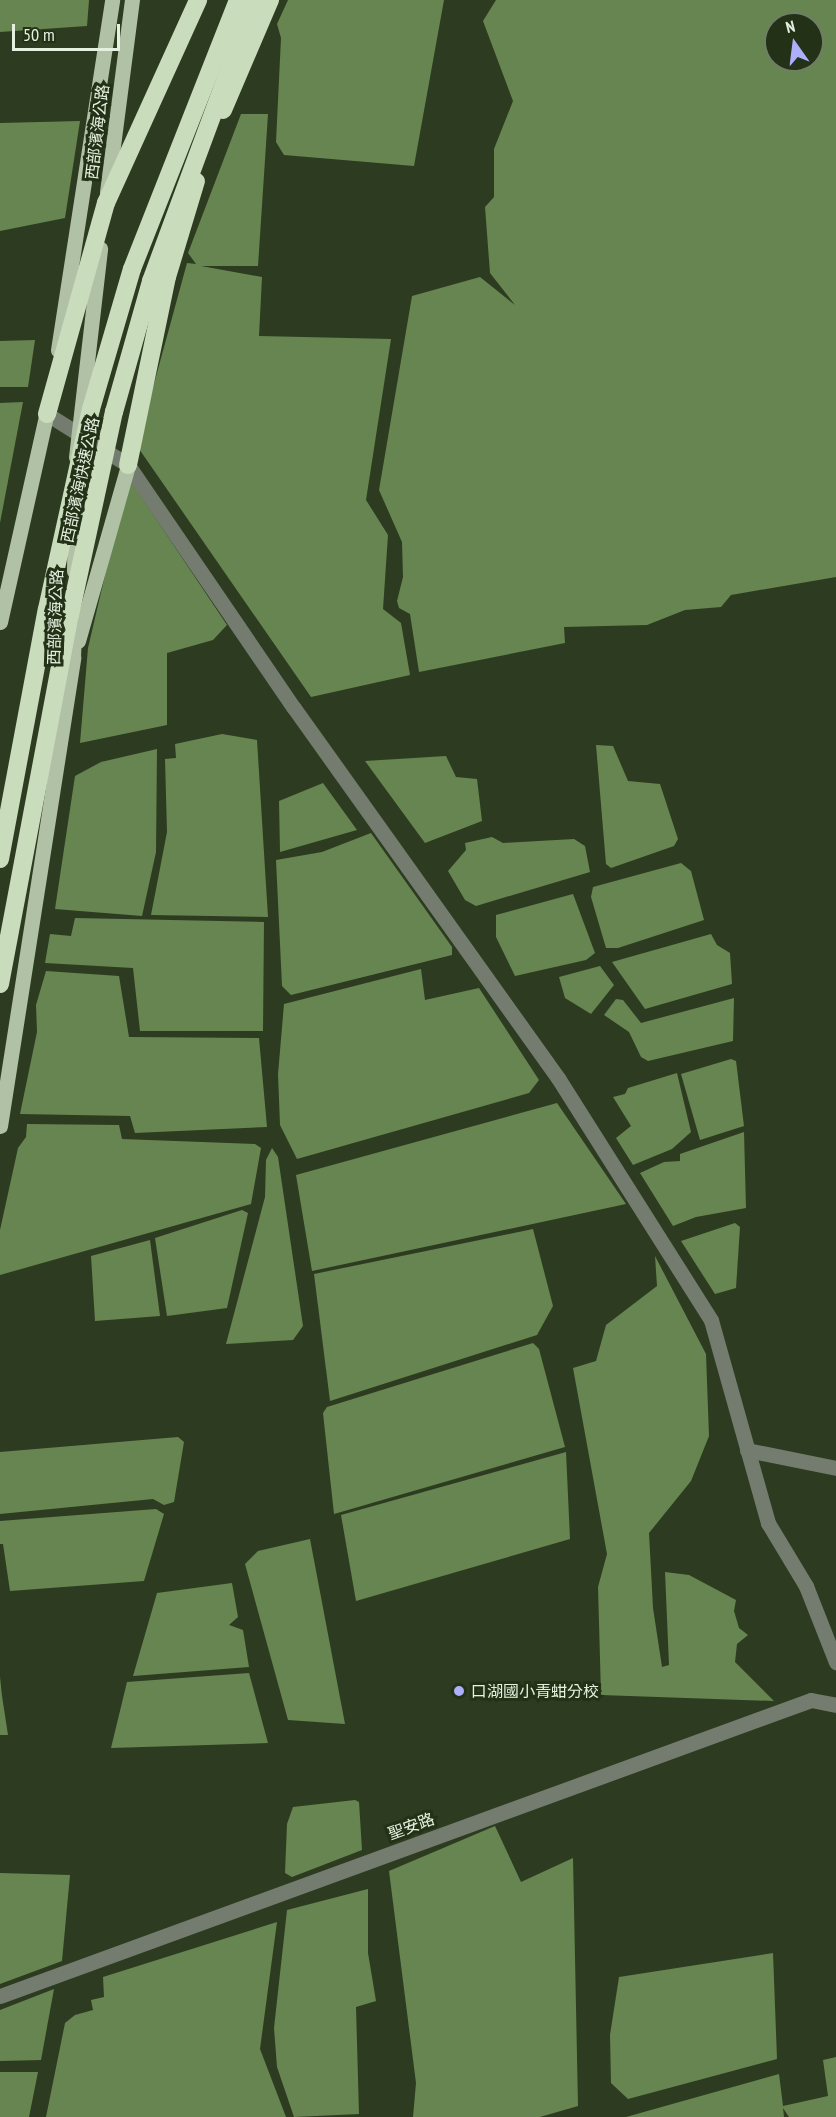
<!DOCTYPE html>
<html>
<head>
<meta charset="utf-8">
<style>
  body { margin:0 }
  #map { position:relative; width:836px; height:2117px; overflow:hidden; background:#2d3c21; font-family:"PT Sans Narrow","Noto Sans TC",sans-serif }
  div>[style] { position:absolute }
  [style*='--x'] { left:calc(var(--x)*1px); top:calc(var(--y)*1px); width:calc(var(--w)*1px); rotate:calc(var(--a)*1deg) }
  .water>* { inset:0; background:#678550 }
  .minor>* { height:15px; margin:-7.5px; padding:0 7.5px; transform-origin:7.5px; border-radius:7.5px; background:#747c6f }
  .major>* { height:15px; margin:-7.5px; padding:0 7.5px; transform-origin:7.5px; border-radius:7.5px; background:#b1c1a6 }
  .highway>* { height:18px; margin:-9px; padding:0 9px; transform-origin:9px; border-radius:9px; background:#c9dcbb }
  .highway-bridge>* { height:18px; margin:-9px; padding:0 9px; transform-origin:9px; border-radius:9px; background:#c9dcbb }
  .dots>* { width:16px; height:16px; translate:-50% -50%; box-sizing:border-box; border:3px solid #233217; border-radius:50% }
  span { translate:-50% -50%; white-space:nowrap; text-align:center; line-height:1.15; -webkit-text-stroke:6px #233217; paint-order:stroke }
  .street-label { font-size:16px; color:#e6f0e0 }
  .poi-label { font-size:16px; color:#e6f0e0 }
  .left { translate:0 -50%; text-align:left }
  .north { position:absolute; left:764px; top:12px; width:60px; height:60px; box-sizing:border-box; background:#233217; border:2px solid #717e67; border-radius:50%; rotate:346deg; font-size:16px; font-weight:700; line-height:24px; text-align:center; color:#e6f0e0 }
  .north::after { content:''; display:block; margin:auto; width:21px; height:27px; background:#adaffb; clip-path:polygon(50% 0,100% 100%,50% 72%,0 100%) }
  .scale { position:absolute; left:12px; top:24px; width:108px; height:27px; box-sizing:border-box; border:3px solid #e6f0e0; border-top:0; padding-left:8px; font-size:18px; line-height:21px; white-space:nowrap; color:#e6f0e0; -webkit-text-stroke:4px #233217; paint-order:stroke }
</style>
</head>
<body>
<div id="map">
  <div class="water">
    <div style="clip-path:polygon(0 0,89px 0,87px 26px,0 32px)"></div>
    <div style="clip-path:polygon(288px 0,444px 0,414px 166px,284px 155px,276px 142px,281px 38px,277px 24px)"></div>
    <div style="clip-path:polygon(evenodd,496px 0,836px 0,836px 577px,731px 595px,721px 607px,685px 610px,647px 625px,564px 627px,565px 643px,419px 672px,410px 614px,399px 608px,397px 601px,403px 577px,402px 542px,379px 490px,412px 296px,480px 277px,515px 305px,490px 273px,485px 207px,494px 197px,494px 149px,513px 101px,483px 21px,496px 0,776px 24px,812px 24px,812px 60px,776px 60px,776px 24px)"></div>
    <div style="clip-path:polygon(241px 114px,268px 114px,258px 266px,201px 266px,262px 277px,259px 336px,391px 339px,366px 500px,388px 535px,383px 609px,401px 623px,410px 675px,311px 697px,137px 446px,187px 263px,196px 264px,188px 253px)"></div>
    <div style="clip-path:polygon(80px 121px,65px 218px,0 231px,0 123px)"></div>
    <div style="clip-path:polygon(35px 340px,28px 387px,0 387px,0 341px)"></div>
    <div style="clip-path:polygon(23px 402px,0 523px,0 403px)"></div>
    <div style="clip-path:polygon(128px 477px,227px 625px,213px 640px,167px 653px,167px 725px,80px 743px,88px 648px)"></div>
    <div style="clip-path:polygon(222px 734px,257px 740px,268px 917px,151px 915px,167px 832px,165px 759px,176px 758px,175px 744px)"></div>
    <div style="clip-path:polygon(596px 745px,613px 746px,628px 781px,660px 784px,678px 839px,674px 846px,611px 868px,606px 864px)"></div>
    <div style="clip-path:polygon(157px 749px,156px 852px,142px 916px,55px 909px,75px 776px,101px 762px)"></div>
    <div style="clip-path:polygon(446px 756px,456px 777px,477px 779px,482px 821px,425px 843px,365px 761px)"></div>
    <div style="clip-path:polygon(323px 783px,357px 830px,280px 852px,279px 801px)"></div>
    <div style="clip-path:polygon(371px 833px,452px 947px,452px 955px,291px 995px,282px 986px,276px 860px,322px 852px)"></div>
    <div style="clip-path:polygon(492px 837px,503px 843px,574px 839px,585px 846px,590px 872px,476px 906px,465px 900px,448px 871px,466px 850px,465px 843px)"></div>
    <div style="clip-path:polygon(681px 863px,691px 871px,704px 920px,618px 948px,606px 948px,591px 897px,593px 887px)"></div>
    <div style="clip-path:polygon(573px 894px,595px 953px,586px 960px,515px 976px,496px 937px,496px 915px)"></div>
    <div style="clip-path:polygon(75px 918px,264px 922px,263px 1031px,140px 1031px,133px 968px,45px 963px,50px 934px,71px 936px)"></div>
    <div style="clip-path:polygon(711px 934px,717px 945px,730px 953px,732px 984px,645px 1009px,612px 962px)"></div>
    <div style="clip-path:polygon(600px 966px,614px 985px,591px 1014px,565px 998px,559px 977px)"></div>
    <div style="clip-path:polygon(421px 969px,425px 1000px,479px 988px,539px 1080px,529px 1093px,297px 1159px,280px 1125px,278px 1074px,284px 1004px)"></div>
    <div style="clip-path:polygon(46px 971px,119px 976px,129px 1037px,259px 1038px,267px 1127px,135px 1133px,130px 1116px,20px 1114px,37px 1032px,36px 1005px)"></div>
    <div style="clip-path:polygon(734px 998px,733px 1041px,648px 1061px,641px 1057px,629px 1032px,604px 1015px,616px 999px,623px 1000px,641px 1023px)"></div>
    <div style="clip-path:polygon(731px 1059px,736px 1061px,744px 1126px,700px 1140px,681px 1074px)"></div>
    <div style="clip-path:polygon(677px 1073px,691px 1132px,672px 1149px,633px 1165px,616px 1138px,631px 1126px,613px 1097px,625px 1094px,628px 1088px)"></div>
    <div style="clip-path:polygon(557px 1103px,626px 1204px,312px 1271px,296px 1175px)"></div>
    <div style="clip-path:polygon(27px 1124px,119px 1125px,122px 1139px,255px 1144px,261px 1148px,251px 1204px,0 1275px,0 1230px,18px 1148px,26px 1137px)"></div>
    <div style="clip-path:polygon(744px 1132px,746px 1208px,696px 1217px,673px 1226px,640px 1173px,664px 1162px,680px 1161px,680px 1154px)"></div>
    <div style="clip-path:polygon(272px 1148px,278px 1157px,303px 1326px,293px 1340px,226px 1344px,265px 1197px,266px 1160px)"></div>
    <div style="clip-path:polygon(242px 1210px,248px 1213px,227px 1308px,167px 1316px,155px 1238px)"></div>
    <div style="clip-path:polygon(735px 1223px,740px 1227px,736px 1288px,715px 1294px,681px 1241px)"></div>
    <div style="clip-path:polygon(533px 1229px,553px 1306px,537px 1335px,330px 1401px,314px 1274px)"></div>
    <div style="clip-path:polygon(150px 1240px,160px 1316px,95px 1321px,91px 1256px)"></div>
    <div style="clip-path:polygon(655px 1256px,706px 1354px,709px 1436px,691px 1481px,649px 1533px,653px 1608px,662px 1667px,669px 1665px,665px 1572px,689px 1575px,736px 1600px,734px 1611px,739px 1628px,748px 1635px,737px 1644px,735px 1662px,774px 1701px,601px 1695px,598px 1587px,607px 1554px,573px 1368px,596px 1361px,606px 1325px,657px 1286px)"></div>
    <div style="clip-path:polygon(533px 1343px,539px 1349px,565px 1447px,334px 1514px,323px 1413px,327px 1407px)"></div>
    <div style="clip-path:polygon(178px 1437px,184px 1442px,174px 1502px,164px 1505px,153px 1499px,0 1514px,0 1452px)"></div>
    <div style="clip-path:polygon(566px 1452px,570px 1539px,356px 1601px,341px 1515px)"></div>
    <div style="clip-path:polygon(156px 1509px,164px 1514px,144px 1581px,10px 1591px,3px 1544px,0 1544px,0 1521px)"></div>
    <div style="clip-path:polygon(310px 1539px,345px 1724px,288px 1720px,245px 1564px,258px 1551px)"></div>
    <div style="clip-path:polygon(232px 1583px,238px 1617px,229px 1625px,243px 1630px,249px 1667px,133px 1676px,157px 1593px)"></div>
    <div style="clip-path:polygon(249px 1673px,268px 1743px,111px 1748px,127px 1682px)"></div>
    <div style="clip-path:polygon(0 1677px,2px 1696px,8px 1735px,0 1735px)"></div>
    <div style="clip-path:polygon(355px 1800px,359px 1802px,362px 1850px,292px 1877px,285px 1873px,287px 1824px,293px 1807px)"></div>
    <div style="clip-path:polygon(495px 1826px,521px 1882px,573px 1858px,578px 2106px,540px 2117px,413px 2117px,416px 2083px,389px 1871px)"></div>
    <div style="clip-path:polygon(0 1873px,70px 1875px,62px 1961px,0 1984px)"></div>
    <div style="clip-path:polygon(368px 1889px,368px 1953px,376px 2001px,356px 2007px,359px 2114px,294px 2117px,277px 2067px,274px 2028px,287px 1910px)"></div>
    <div style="clip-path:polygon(277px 1922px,260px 2049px,286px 2117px,46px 2117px,65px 2023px,75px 2015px,93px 2010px,91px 2000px,104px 1997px,103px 1977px)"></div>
    <div style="clip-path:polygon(773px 1953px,777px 2059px,628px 2099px,611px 2083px,610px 2035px,619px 1977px)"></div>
    <div style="clip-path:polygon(54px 1989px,41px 2060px,0 2061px,0 2010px)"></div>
    <div style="clip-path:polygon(836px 2057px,836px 2117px,789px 2117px,783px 2108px,784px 2117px,626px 2117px,779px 2074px,783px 2106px,828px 2096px,823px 2060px)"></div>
    <div style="clip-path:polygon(0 2072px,38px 2072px,29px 2117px,0 2117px)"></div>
  </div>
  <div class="minor">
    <div style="--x:47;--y:414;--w:96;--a:32.2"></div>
    <div style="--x:128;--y:465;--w:294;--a:55.7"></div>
    <div style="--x:294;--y:708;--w:455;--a:54.5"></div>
    <div style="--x:558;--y:1078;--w:286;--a:57.7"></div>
    <div style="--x:711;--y:1320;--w:211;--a:74.3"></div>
    <div style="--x:768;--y:1523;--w:74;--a:58.9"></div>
    <div style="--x:806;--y:1586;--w:82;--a:68.5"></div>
    <div style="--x:747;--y:1450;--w:91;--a:11.4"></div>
    <div style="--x:0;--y:1996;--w:863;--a:-20.05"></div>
    <div style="--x:811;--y:1700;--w:25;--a:11"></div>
  </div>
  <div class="major">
    <div style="--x:107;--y:192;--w:194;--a:-82.6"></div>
    <div style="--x:58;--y:350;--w:354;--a:-81.2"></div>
    <div style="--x:76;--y:457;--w:210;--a:-83.4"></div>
    <div style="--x:74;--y:571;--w:66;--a:-89.1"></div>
    <div style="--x:0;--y:622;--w:224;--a:-77.4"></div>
    <div style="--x:78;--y:641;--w:183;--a:-74.1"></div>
    <div style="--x:0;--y:1126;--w:474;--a:-81.1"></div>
    <div style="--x:73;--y:658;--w:33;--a:-88"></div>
  </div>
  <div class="highway">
    <div style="--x:223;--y:110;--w:120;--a:-66.9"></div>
    <div style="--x:47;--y:414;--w:219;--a:-74.4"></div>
    <div style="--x:106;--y:203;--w:223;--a:-65.6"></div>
    <div style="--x:128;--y:465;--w:192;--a:-78.3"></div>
    <div style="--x:167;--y:277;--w:100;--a:-73.2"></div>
  </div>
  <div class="highway-bridge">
    <div style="--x:0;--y:859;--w:254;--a:-79.4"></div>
    <div style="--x:47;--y:609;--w:205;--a:-77.6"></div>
    <div style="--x:91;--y:409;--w:146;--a:-73.7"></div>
    <div style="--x:132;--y:269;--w:289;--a:-68.5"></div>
    <div style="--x:0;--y:984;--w:376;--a:-79.3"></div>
    <div style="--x:70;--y:615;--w:208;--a:-77.8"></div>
    <div style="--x:114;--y:412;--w:136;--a:-74.2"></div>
    <div style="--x:151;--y:281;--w:300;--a:-69.7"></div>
  </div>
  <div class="dots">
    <div style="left:459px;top:1691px;background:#adaffb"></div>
  </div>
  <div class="street-label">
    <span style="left:97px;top:132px;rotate:-83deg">西部濱海公路</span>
    <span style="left:80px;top:480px;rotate:-78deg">西部濱海快速公路</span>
    <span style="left:55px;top:617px;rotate:-88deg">西部濱海公路</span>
    <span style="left:411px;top:1826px;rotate:-20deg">聖安路</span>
  </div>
  <div class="poi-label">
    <span class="left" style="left:471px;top:1691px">口湖國小青蚶分校</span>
  </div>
  <div class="north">N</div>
  <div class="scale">50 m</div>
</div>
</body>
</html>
